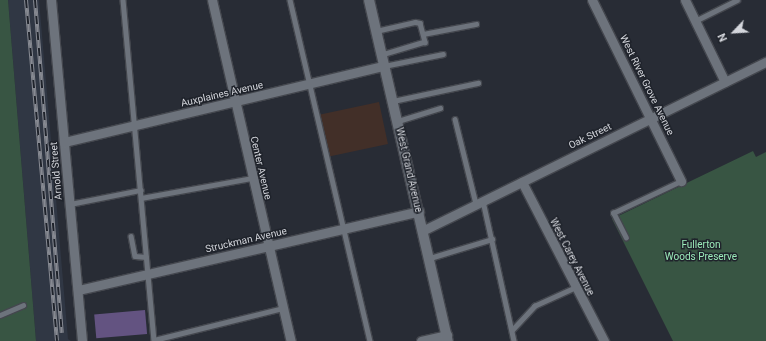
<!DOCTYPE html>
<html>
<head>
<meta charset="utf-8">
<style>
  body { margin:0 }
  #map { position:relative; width:766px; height:341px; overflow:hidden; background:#282c35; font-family:Roboto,sans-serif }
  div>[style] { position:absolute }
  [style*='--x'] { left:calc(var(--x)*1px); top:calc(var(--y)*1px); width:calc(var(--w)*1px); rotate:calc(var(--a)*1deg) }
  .commercial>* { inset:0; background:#422f28; transform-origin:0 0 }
  .built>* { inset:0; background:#303744 }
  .green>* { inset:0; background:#385543 }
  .building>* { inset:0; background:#635381; transform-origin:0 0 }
  .roads { filter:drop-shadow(1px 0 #44474e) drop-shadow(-1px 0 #44474e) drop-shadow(0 1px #44474e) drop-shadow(0 -1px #44474e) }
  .lane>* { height:4.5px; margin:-2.25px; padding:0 2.25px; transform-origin:2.25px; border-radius:2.25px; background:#6d737c }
  .street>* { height:9px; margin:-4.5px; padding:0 4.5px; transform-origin:4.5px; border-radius:4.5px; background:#6d737c }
  .secondary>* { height:10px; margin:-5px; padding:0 5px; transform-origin:5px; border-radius:5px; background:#6d737c }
  .rail>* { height:4px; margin-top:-2px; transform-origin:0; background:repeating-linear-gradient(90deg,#1f232b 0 8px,#878a92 0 16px); box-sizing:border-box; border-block:1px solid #878a92 }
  span { translate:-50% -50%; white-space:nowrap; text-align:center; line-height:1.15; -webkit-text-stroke:3px #1f232b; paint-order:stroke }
  .street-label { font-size:10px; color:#d4d6dc }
  .park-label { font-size:10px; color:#9bebba }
  .north { position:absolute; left:714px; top:12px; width:40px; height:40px; -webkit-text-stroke:3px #1f232b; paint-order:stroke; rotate:245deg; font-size:11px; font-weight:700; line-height:16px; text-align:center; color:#d4d6dc }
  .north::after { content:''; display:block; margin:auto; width:14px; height:18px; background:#d4d6dc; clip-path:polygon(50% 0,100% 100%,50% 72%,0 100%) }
</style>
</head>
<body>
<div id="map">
  <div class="commercial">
    <div style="left:379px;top:102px;width:43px;height:66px;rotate:78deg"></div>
  </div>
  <div class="built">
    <div style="clip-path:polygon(8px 0,39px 0,68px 339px,71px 341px,36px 341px)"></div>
  </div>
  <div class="green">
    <div style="clip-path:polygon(0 0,8px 0,36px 341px,0 341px)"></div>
    <div style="clip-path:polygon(753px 151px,756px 157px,766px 152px,766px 341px,673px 341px,612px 219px)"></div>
  </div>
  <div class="building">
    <div style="left:145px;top:310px;width:24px;height:51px;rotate:85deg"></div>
  </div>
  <div class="roads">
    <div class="lane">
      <div style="--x:123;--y:0;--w:341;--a:84.8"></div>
      <div style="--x:154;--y:340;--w:133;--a:-13.9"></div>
      <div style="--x:290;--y:0;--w:350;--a:76.8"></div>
      <div style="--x:695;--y:21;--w:47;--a:-26.6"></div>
      <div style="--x:376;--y:31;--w:40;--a:-13"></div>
      <div style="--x:415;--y:22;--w:5;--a:11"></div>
      <div style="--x:420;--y:23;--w:20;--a:75"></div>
      <div style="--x:425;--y:42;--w:45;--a:163.2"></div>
      <div style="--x:423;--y:34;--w:54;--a:-10.7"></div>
      <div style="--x:384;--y:66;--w:60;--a:-11.5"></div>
      <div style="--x:393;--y:101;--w:87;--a:-12"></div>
      <div style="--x:455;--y:119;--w:88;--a:76.1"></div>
      <div style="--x:398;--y:121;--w:44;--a:-17.2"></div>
      <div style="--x:141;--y:198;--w:113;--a:-10.2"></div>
      <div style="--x:483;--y:201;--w:143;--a:77.5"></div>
      <div style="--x:70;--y:204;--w:72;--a:-11.2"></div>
      <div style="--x:131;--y:236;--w:20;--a:79"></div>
      <div style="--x:135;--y:256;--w:11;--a:5"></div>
      <div style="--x:626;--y:238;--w:28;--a:-117"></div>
      <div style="--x:613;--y:213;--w:75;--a:-25.2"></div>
      <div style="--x:430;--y:258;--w:65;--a:-17"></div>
      <div style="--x:0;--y:315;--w:25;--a:-23"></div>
      <div style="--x:512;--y:330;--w:33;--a:-47"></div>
      <div style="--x:534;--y:306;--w:46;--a:-24.3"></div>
    </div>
    <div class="street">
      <div style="--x:51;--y:0;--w:342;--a:84.8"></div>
      <div style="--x:212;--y:0;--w:350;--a:77"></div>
      <div style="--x:592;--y:0;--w:202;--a:63.8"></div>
      <div style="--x:685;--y:0;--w:91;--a:64"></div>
      <div style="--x:64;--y:142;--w:329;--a:-13.4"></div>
      <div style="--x:522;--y:182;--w:179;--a:62.7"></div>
      <div style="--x:424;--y:230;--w:381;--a:-26.2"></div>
      <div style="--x:78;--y:290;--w:350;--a:-13"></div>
      <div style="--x:421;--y:341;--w:27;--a:-13"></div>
    </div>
    <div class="secondary">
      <div style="--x:369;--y:0;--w:350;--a:77"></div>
    </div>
  </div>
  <div class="rail">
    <div style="--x:26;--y:0;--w:342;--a:84.8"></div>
    <div style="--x:35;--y:0;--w:334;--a:85.4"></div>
  </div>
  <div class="street-label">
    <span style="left:647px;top:85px;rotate:64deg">West River Grove Avenue</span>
    <span style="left:222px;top:94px;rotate:-13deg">Auxplaines Avenue</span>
    <span style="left:590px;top:136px;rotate:-26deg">Oak Street</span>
    <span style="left:261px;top:168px;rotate:77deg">Center Avenue</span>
    <span style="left:409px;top:170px;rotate:77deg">West Grand Avenue</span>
    <span style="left:56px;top:171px;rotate:-95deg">Arnold Street</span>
    <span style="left:246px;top:240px;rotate:-13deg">Struckman Avenue</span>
    <span style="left:572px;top:257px;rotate:63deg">West Carey Avenue</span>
  </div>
  <div class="park-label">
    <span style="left:701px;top:250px">Fullerton<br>Woods Preserve</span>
  </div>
  <div class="north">N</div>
</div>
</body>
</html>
